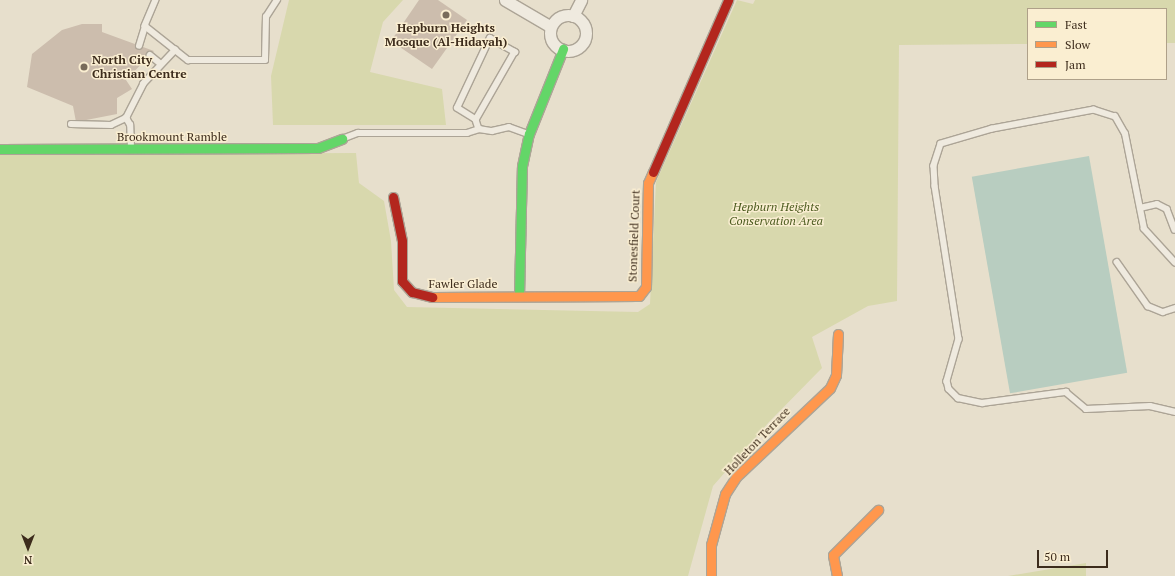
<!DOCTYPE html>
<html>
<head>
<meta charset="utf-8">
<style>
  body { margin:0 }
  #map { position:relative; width:1175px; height:576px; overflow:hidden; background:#e7dfcc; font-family:"PT Serif",serif }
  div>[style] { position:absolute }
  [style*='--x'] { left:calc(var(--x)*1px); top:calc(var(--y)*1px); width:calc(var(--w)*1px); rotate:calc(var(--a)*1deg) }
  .green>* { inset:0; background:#d8d8ad }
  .water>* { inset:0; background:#b8cdc0; transform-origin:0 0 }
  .building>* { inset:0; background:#ccbdad }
  .roads { filter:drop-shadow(1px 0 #aca496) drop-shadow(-1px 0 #aca496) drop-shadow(0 1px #aca496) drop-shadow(0 -1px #aca496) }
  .lane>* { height:5.5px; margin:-2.75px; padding:0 2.75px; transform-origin:2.75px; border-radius:2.75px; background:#efeadf }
  .street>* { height:11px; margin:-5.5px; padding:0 5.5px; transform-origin:5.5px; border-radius:5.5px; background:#efeadf }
  .street>.ring { margin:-5.5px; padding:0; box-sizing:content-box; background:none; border:11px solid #efeadf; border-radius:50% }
  .fast>* { height:9px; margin:-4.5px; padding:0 4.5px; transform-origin:4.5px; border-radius:4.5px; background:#63d668 }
  .slow>* { height:9px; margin:-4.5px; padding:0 4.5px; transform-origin:4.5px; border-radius:4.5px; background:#ff974d }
  .jam>* { height:9px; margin:-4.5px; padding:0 4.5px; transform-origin:4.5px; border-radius:4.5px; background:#b3261e }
  .dots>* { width:11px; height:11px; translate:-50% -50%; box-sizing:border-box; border:2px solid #faeed1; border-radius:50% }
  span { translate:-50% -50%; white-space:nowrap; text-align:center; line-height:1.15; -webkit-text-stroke:3px #faeed1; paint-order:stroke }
  .poi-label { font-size:12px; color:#3d2c1c; font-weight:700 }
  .left { translate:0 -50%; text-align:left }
  .street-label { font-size:12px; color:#3d2c1c }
  .park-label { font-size:12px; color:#4d5c20; font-style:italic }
  .legend { position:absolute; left:1027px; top:8px; width:140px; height:72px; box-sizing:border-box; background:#faeed1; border:1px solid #aea089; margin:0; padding:5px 7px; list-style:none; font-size:12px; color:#3d2c1c }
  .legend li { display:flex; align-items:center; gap:8px; height:20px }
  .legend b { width:20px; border:1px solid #aea089 }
  .north { position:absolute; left:8px; top:528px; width:40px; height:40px; -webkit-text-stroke:3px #faeed1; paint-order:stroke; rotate:180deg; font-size:11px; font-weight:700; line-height:16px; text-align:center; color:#3d2c1c }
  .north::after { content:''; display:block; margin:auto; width:14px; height:18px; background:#3d2c1c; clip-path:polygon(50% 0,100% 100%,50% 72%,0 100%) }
  .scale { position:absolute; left:1037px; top:550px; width:71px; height:18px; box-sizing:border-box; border:2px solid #3d2c1c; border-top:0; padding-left:5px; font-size:12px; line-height:14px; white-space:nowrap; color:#3d2c1c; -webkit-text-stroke:3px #faeed1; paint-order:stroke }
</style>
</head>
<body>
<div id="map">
  <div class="green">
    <div style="clip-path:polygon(289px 0,403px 0,383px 22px,370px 72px,442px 89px,446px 125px,273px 125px,271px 76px)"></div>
    <div style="clip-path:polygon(737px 0,753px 4px,755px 0,1175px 0,1175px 43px,1166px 43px,1166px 9px,1028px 9px,1028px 44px,899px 45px,897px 301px,868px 306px,812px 337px,822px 368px,769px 422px,713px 486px,688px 576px,0 576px,0 155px,356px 153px,359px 183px,384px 201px,391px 241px,394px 290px,407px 307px,638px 312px,650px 304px,656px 182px)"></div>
    <div style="clip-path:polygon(1086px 563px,1086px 576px,1008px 576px)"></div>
  </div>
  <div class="water">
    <div style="left:1089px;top:156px;width:220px;height:119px;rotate:80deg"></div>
  </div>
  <div class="building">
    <div style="clip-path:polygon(419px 0,438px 0,467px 20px,432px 69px,391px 41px)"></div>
    <div style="clip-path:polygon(82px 24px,102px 24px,102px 32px,154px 51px,126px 80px,132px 89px,117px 98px,117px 114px,76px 122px,73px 106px,27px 87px,32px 54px,62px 30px)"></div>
  </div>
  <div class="roads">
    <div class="lane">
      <div style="--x:156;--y:0;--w:28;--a:113"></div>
      <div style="--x:145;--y:26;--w:55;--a:38.3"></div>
      <div style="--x:188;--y:60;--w:77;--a:0"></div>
      <div style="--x:265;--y:60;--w:43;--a:-88.7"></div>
      <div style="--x:266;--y:17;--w:20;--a:-57"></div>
      <div style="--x:139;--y:46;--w:21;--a:-73"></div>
      <div style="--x:150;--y:55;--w:14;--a:39"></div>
      <div style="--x:476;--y:120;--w:22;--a:-148"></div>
      <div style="--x:457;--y:108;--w:77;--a:-64.8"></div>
      <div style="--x:490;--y:38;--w:29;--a:29"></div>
      <div style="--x:515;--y:52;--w:78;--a:119.8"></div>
      <div style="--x:476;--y:120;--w:9;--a:72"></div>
      <div style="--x:71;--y:124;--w:40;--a:1.4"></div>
      <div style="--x:111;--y:125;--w:17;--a:-25"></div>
      <div style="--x:342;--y:139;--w:17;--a:-21"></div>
      <div style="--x:358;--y:133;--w:109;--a:0"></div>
      <div style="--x:467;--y:133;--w:13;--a:-18"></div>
      <div style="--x:479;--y:129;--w:13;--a:9"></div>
      <div style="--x:492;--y:131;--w:17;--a:-13"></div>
      <div style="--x:509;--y:127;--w:20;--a:20"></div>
      <div style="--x:131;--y:148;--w:23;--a:-92"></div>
      <div style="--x:130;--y:125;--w:8;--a:-120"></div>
      <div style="--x:126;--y:118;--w:38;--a:-63"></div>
      <div style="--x:143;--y:84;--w:47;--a:-46.7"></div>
      <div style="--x:1140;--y:208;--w:17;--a:-13"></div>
      <div style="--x:1157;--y:204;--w:11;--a:27"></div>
      <div style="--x:1167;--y:209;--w:22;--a:69"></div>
      <div style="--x:1117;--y:262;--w:54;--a:54.8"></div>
      <div style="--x:1148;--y:306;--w:16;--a:22"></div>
      <div style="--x:1163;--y:312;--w:13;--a:-18"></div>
      <div style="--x:1175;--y:263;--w:46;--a:-132.4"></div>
      <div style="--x:1144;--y:229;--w:97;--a:-101.3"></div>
      <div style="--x:1125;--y:134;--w:20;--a:-120"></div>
      <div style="--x:1115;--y:117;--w:22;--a:-162"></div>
      <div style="--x:1094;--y:110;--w:104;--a:169.4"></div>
      <div style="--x:992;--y:129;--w:53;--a:163.6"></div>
      <div style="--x:941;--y:144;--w:23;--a:108"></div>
      <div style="--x:934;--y:166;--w:20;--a:87"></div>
      <div style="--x:935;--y:186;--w:155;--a:81.1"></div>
      <div style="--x:959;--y:339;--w:44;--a:105.9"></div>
      <div style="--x:947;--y:381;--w:8;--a:76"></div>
      <div style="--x:949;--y:389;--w:13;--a:45"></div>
      <div style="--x:958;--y:398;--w:25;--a:12"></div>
      <div style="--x:982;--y:403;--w:85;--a:-7.5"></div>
      <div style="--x:1066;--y:392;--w:26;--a:40"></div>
      <div style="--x:1086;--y:409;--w:64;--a:-2.7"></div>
      <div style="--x:1150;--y:406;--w:26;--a:13"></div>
    </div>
    <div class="street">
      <div style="--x:505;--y:0;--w:53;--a:30.4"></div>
      <div class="ring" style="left:550px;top:15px;width:25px;height:25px"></div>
      <div style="--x:573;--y:16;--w:18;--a:-63"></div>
    </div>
    <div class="fast">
      <div style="--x:0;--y:149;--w:318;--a:-0.2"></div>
      <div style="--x:318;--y:148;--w:26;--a:-21"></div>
      <div style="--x:519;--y:296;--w:130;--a:-88.7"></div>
      <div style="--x:522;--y:166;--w:33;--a:-78"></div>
      <div style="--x:529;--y:134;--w:92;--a:-68.2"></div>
    </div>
    <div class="slow">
      <div style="--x:432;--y:297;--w:207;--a:-0.3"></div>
      <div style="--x:639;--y:296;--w:11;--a:-52"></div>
      <div style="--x:646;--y:287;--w:104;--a:-88.9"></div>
      <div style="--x:648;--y:183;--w:12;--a:-66"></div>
      <div style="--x:711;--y:576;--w:31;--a:-90"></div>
      <div style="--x:711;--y:545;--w:53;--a:-74.6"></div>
      <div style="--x:725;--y:494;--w:20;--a:-57"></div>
      <div style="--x:736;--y:477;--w:129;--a:-43.4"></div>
      <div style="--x:830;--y:388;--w:14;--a:-65"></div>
      <div style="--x:836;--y:375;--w:41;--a:-87.2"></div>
      <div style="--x:837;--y:576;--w:21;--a:-101"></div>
      <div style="--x:833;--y:555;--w:64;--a:-45"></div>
    </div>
    <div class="jam">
      <div style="--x:653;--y:172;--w:188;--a:-66.4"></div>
      <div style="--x:393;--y:197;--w:45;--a:78.4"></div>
      <div style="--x:402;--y:241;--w:40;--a:90"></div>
      <div style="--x:402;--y:281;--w:15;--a:48"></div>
      <div style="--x:412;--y:292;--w:21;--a:14"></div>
    </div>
  </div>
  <div class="dots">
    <div style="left:446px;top:15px;background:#786b5a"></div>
    <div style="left:84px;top:67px;background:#786b5a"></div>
  </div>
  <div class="poi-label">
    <span style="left:446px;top:35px">Hepburn Heights<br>Mosque (Al-Hidayah)</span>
    <span class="left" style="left:92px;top:67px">North City<br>Christian Centre</span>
  </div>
  <div class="street-label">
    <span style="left:172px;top:137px">Brookmount Ramble</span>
    <span style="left:634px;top:236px;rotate:-88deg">Stonesfield Court</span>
    <span style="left:463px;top:284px">Fawler Glade</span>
    <span style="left:757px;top:441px;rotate:-46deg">Holleton Terrace</span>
  </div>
  <div class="park-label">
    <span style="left:776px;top:214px">Hepburn Heights<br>Conservation Area</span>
  </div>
  <ul class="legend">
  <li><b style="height:5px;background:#63d668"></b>Fast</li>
  <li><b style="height:5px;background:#ff974d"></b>Slow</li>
  <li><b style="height:5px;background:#b3261e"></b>Jam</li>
  </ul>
  <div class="north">N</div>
  <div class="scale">50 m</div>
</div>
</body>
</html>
